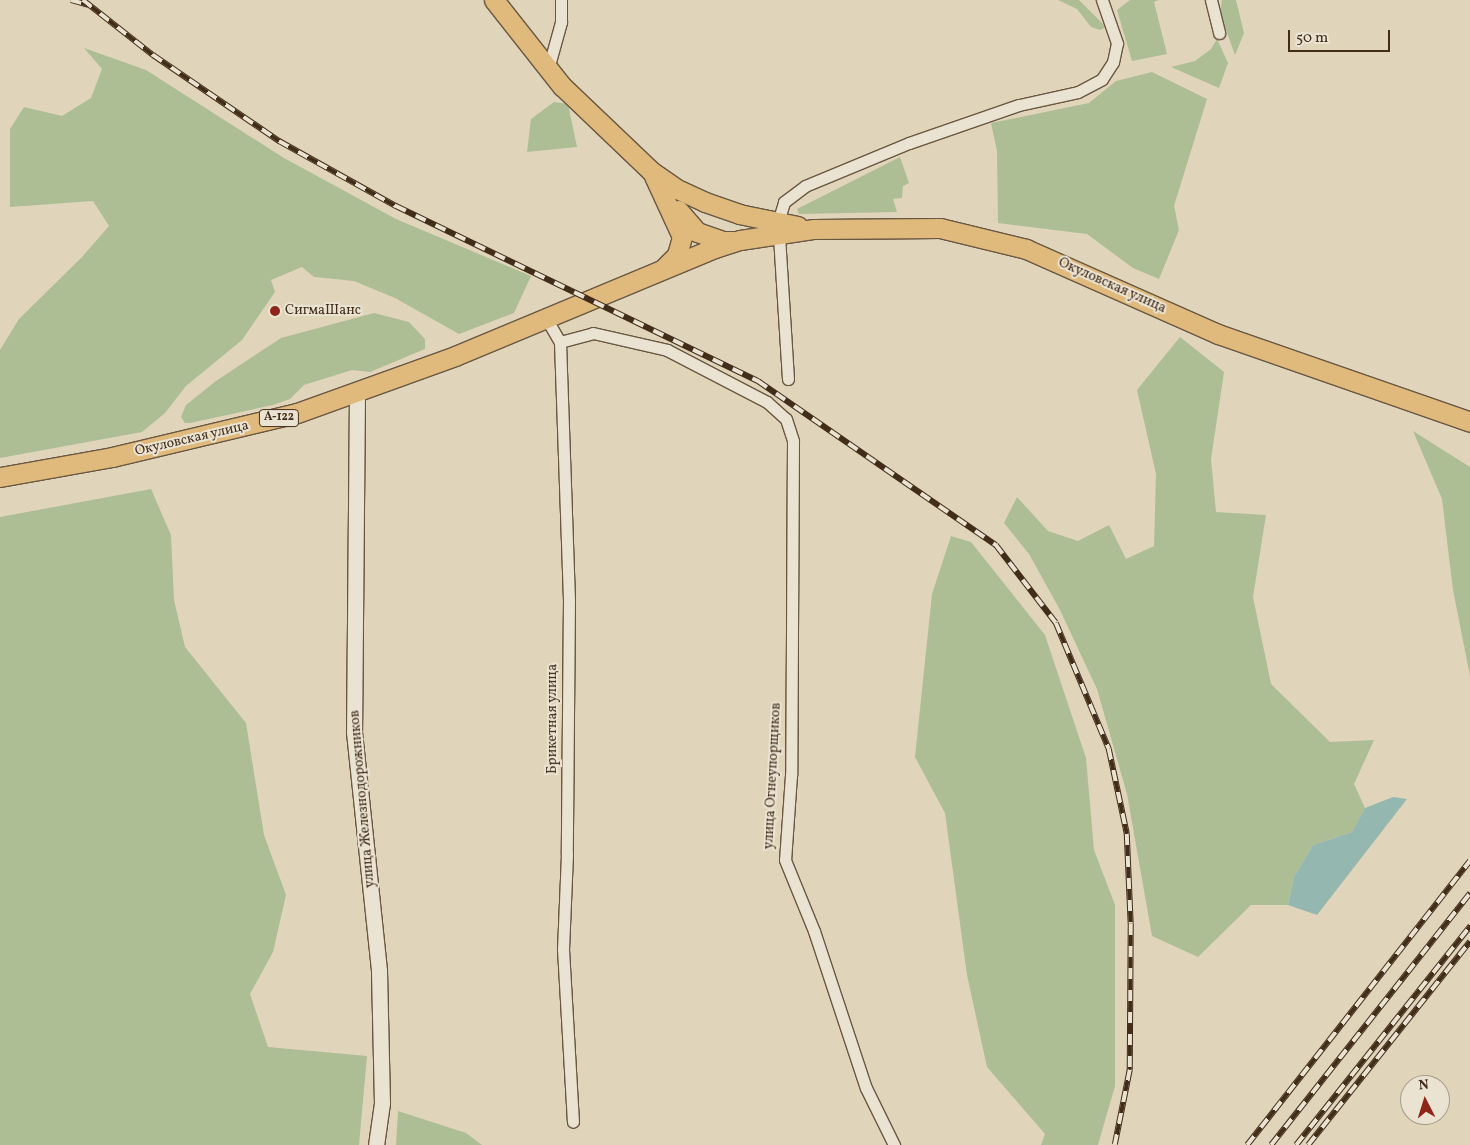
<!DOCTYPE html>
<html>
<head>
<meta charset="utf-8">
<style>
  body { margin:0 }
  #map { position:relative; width:1470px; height:1145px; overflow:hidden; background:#e0d4ba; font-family:Vollkorn,serif }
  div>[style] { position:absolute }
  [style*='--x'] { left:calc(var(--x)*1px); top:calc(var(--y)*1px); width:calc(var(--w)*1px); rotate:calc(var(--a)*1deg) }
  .green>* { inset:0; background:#adbe94 }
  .water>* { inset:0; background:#94b8af }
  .roads { filter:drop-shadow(1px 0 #695741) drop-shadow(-1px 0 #695741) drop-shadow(0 1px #695741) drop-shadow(0 -1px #695741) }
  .minor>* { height:11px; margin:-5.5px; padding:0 5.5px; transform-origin:5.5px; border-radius:5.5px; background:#ebe3d2 }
  .tertiary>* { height:15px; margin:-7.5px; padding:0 7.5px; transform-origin:7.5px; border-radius:7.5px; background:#ebe3d2 }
  .primary>* { height:19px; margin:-9.5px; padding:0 9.5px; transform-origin:9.5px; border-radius:9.5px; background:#e0ba7d }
  .rail>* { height:5.5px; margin-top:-2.75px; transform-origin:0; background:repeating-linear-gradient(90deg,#ebe3d2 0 11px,#412d19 0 22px); box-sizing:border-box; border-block:1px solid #412d19 }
  .dots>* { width:14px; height:14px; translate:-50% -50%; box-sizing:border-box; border:2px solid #ebe3d2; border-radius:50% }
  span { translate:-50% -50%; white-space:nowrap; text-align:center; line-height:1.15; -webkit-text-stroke:4px #ebe3d2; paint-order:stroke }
  .shield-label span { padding:1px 4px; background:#ebe3d2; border:1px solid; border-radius:4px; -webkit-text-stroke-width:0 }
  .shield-label { font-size:12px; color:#412d19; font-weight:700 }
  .street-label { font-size:14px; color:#412d19 }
  .poi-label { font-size:14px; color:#412d19 }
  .left { translate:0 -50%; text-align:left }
  .north { position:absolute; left:1400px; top:1075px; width:50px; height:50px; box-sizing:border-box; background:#ebe3d2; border:1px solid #a79a88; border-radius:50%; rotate:355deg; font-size:14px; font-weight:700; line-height:20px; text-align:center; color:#412d19 }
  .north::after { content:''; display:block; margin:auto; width:18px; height:22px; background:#8f2418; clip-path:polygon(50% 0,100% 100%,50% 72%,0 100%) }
  .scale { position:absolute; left:1288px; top:30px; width:102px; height:22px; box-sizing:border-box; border:2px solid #412d19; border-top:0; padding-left:6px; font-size:15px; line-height:18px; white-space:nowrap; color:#412d19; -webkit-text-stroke:4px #ebe3d2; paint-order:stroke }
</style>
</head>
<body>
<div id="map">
  <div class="green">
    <div style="clip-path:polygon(1058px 0,1079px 0,1106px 27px,1100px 30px,1091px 27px,1077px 9px)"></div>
    <div style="clip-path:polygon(1130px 0,1159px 0,1154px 2px,1167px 54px,1132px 61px,1117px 10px)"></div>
    <div style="clip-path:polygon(1222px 0,1236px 0,1244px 33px,1235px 55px,1220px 13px)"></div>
    <div style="clip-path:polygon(1217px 39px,1228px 63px,1219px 88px,1171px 67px,1195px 61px,1211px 49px)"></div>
    <div style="clip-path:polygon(84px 48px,146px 70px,284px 158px,396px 219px,531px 276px,514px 313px,459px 334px,395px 298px,354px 281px,314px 277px,302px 267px,271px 280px,275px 292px,242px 340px,186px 386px,165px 413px,142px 432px,0 458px,0 350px,19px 319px,82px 257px,109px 226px,93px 201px,10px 207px,10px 129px,24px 107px,62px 116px,91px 98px,102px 69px)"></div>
    <div style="clip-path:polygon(1152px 72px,1207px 99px,1174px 206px,1179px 230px,1159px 279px,1133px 268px,1087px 234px,998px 223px,997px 151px,991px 123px,1089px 103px,1116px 81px)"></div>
    <div style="clip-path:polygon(554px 102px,568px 104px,577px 147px,527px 152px,531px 119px)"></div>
    <div style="clip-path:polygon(900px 157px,909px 183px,903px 186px,902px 198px,893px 199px,897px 212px,799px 214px,797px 209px)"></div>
    <div style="clip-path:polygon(374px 313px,409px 322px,425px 339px,425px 349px,370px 372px,352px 370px,304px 385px,290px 399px,273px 405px,190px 423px,185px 423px,181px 417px,186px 405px,216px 381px,281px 338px)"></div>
    <div style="clip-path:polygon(1180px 337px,1224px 372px,1211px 459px,1216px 512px,1266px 515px,1253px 597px,1271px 684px,1330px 742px,1374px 740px,1354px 784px,1365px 808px,1352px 832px,1313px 845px,1294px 877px,1288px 905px,1251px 905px,1198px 957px,1152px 936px,1127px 794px,1097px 689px,1059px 608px,1029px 554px,1004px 523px,1017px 497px,1048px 531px,1078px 541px,1109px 525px,1126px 559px,1154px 546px,1156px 474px,1137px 390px)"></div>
    <div style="clip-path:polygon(1413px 431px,1470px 467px,1470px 676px,1453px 590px,1442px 499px)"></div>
    <div style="clip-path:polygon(151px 489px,171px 535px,174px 600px,185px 647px,246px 723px,264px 835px,286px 895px,273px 952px,250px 994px,268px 1047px,367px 1056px,359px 1145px,0 1145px,0 517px)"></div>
    <div style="clip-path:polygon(951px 536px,971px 542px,1045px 635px,1086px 758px,1094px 850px,1115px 905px,1115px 1086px,1098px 1145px,1041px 1145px,1045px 1134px,987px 1067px,967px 975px,945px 813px,915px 757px,932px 594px)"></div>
    <div style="clip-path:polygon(398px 1111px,466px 1133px,482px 1145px,396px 1145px)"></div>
  </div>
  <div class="water">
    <div style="clip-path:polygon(1393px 797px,1407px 799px,1317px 915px,1288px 905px,1294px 877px,1313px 845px,1352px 832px,1365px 808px)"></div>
  </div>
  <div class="roads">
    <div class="minor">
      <div style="--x:1211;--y:0;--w:34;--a:76"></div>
      <div style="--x:548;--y:69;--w:49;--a:-74.5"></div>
      <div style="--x:561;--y:22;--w:22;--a:-90"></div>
      <div style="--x:546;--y:318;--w:28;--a:60"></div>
      <div style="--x:560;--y:342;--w:258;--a:88"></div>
      <div style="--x:569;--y:600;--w:254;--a:90.5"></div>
      <div style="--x:567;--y:854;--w:95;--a:92.4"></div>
      <div style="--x:563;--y:949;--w:173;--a:86.7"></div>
      <div style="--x:560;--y:342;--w:34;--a:-15"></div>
      <div style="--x:593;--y:333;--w:76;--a:12.9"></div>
      <div style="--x:667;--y:350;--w:113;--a:27.5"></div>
      <div style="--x:767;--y:402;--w:25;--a:42"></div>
      <div style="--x:786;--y:419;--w:23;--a:72"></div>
      <div style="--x:793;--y:441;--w:334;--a:90.3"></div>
      <div style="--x:791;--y:775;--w:85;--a:94"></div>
      <div style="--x:785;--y:860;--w:77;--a:67.8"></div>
      <div style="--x:814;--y:931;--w:165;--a:71.7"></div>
      <div style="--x:866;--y:1088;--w:64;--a:63.8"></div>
      <div style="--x:788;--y:379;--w:157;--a:-93.6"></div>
      <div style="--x:778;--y:222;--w:21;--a:-73"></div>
      <div style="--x:784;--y:202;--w:26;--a:-37"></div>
      <div style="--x:805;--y:186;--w:113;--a:-22.5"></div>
      <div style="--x:909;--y:143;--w:116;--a:-19.1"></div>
      <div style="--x:1019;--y:105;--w:60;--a:-12.4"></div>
      <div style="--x:1078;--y:92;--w:27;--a:-28"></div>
      <div style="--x:1102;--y:79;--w:20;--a:-57"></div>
      <div style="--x:1113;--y:62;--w:19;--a:-78"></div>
      <div style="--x:1117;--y:43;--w:46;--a:-109.2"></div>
    </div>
    <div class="tertiary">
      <div style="--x:357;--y:393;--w:339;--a:90.5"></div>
      <div style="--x:354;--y:732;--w:240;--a:84"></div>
      <div style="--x:379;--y:971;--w:132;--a:88.7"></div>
      <div style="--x:382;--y:1103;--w:42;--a:98.1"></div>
    </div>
    <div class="primary">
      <div style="--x:494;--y:0;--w:110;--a:51.7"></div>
      <div style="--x:562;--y:86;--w:123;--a:43.7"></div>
      <div style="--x:651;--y:171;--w:29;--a:35"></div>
      <div style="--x:675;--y:188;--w:33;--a:25"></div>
      <div style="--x:705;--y:202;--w:36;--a:19"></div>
      <div style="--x:739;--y:214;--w:60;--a:11.5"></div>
      <div style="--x:654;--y:176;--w:67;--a:65.3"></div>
      <div style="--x:682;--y:237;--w:19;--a:106"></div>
      <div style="--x:677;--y:255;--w:18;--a:135"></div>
      <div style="--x:678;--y:210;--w:29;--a:49"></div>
      <div style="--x:697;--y:232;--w:28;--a:19"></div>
      <div style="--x:723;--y:241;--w:10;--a:0"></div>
      <div style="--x:0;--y:477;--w:114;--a:-10.1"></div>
      <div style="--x:112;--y:457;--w:190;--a:-13.4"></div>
      <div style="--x:297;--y:413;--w:168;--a:-19.8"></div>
      <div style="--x:455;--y:356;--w:282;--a:-22.6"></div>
      <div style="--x:715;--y:248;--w:26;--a:-18"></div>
      <div style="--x:740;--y:240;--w:75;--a:-8.5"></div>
      <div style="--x:814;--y:229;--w:126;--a:-0.5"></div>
      <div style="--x:940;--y:228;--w:89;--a:13.7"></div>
      <div style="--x:1026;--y:249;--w:210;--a:23.9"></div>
      <div style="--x:1218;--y:334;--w:267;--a:19.2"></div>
    </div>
  </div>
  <div class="rail">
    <div style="--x:71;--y:0;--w:18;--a:16"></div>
    <div style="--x:83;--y:0;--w:89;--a:38.2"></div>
    <div style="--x:153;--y:55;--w:153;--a:34.3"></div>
    <div style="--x:279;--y:141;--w:134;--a:29.1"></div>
    <div style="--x:396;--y:206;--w:402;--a:25.8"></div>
    <div style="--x:758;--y:381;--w:289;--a:34.6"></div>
    <div style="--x:996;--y:545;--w:98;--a:52.4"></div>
    <div style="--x:1056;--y:623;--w:137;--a:67.2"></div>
    <div style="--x:1109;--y:749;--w:87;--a:78"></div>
    <div style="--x:1127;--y:834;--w:90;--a:87.5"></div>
    <div style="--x:1131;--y:924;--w:146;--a:90.4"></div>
    <div style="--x:1130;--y:1070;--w:76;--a:101.3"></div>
    <div style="--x:1247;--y:1145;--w:361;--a:-51.9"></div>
    <div style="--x:1271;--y:1145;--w:321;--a:-51.7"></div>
    <div style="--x:1296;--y:1145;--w:280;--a:-51.5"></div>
    <div style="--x:1308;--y:1145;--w:260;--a:-51.5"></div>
  </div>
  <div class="dots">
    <div style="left:275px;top:311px;background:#8f2418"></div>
  </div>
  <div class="shield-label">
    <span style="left:279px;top:418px">А-122</span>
  </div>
  <div class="street-label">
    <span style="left:1112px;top:286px;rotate:24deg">Окуловская улица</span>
    <span style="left:192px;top:439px;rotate:-13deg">Окуловская улица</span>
    <span style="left:553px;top:719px;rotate:-90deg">Брикетная улица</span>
    <span style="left:773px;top:776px;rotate:-87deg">улица Огнеупорщиков</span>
    <span style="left:363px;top:799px;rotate:-95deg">улица Железнодорожников</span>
  </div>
  <div class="poi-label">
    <span class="left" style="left:285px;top:311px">СигмаШанс</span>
  </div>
  <div class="north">N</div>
  <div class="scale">50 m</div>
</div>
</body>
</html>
